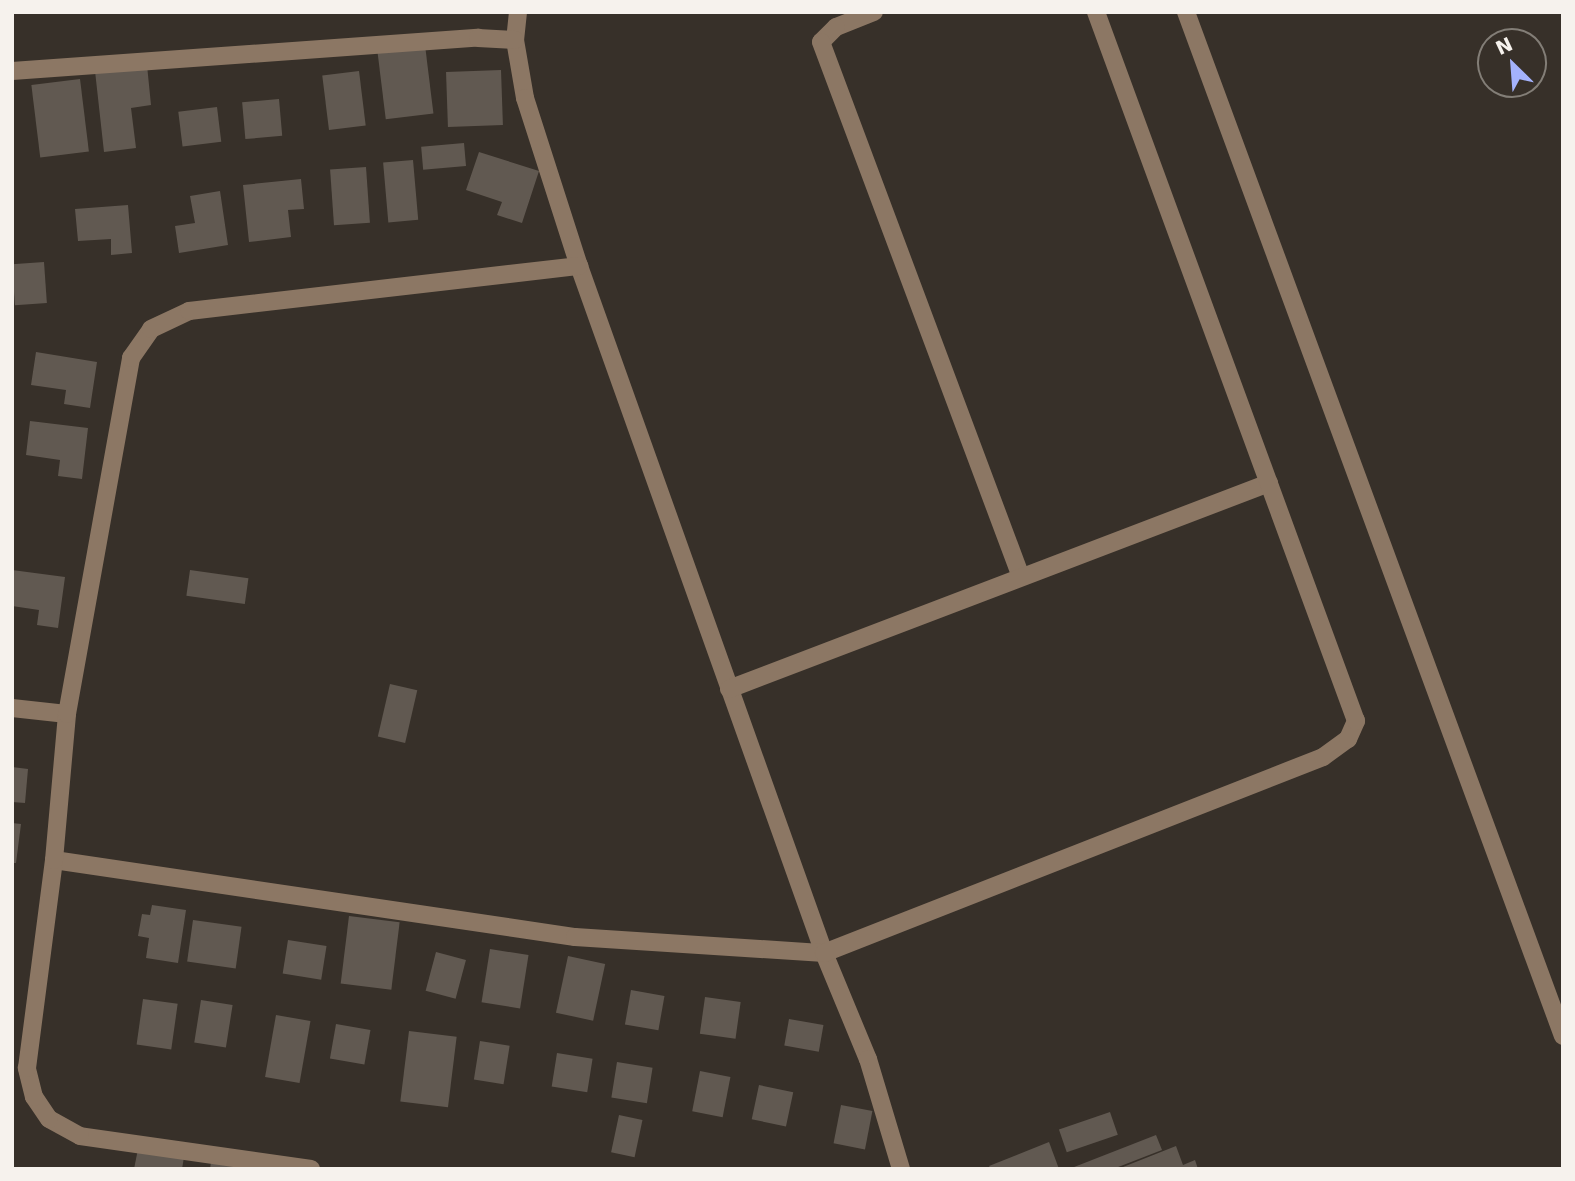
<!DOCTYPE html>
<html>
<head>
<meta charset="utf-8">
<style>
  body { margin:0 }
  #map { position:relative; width:1575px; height:1181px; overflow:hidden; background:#373029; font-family:"DejaVu Sans",sans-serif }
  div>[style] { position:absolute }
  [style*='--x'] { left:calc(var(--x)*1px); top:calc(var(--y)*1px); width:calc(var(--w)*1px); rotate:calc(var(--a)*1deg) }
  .building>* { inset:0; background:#615951; transform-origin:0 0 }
  .minor>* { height:18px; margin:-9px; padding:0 9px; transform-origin:9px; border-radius:9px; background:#8c7764 }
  span { translate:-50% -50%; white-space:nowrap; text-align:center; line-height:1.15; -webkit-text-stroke:7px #373029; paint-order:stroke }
  .frame { position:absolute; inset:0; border:14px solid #f6f2ed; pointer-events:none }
  .north { position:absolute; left:1477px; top:28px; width:70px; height:70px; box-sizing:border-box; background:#373029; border:2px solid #837e77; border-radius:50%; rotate:335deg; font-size:19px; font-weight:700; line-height:28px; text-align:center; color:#f6f2ed }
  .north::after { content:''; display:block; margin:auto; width:24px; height:32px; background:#a4b2fc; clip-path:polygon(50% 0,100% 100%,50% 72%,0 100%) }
</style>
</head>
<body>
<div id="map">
  <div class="building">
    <div style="left:425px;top:45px;width:69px;height:48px;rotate:83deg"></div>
    <div style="clip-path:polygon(147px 65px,151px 105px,131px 108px,136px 148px,104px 152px,95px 71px)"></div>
    <div style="left:501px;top:70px;width:55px;height:55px;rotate:88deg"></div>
    <div style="left:359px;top:71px;width:55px;height:37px;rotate:83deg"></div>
    <div style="left:80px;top:79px;width:73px;height:49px;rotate:83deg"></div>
    <div style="left:279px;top:99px;width:37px;height:37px;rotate:85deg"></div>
    <div style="left:217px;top:107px;width:35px;height:39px;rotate:83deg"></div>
    <div style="left:464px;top:143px;width:23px;height:43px;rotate:85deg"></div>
    <div style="clip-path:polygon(479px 152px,539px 171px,522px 223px,497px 215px,502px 202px,466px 190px)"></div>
    <div style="left:413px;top:160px;width:60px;height:30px;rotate:85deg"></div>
    <div style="left:366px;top:167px;width:56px;height:36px;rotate:86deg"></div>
    <div style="clip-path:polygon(301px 179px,304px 209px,288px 210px,291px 237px,249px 242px,243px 185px)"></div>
    <div style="clip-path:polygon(220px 191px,228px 245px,179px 253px,175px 226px,195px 223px,190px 196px)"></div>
    <div style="clip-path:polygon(128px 205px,132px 253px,111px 255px,111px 239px,78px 241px,75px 209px)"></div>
    <div style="left:44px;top:262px;width:41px;height:32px;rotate:86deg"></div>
    <div style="clip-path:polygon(36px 352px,97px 362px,90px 408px,64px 404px,66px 390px,31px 385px)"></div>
    <div style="clip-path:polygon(30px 421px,88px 428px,82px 479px,58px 476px,60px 460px,26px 455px)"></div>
    <div style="clip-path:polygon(12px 570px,65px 577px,58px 628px,37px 625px,39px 610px,12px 606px)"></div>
    <div style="left:190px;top:570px;width:59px;height:26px;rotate:8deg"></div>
    <div style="left:390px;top:684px;width:28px;height:54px;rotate:13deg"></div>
    <div style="clip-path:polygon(12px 767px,28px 769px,25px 803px,12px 802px)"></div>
    <div style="clip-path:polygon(12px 823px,21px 824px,16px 863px,12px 863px)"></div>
    <div style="clip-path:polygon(152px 905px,186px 910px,178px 963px,146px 958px,149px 938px,138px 936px,142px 914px,150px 915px)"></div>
    <div style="left:349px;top:916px;width:51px;height:68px;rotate:7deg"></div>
    <div style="left:193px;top:920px;width:49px;height:42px;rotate:8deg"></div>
    <div style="left:288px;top:940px;width:39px;height:34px;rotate:9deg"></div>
    <div style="left:490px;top:949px;width:39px;height:54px;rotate:9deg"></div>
    <div style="left:436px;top:952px;width:31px;height:40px;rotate:15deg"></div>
    <div style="left:568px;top:956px;width:38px;height:58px;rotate:12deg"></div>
    <div style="left:631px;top:990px;width:34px;height:35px;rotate:10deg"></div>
    <div style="left:705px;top:997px;width:36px;height:37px;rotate:8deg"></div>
    <div style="left:143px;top:999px;width:35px;height:46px;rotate:8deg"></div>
    <div style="left:201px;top:1000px;width:32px;height:43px;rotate:9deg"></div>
    <div style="left:276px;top:1015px;width:35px;height:63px;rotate:10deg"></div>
    <div style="left:789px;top:1019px;width:35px;height:27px;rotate:10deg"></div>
    <div style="left:336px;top:1024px;width:35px;height:35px;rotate:10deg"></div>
    <div style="left:409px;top:1031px;width:48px;height:71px;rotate:7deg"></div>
    <div style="left:480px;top:1041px;width:30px;height:39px;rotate:9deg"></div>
    <div style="left:557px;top:1053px;width:36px;height:34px;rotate:9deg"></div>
    <div style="left:617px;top:1062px;width:36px;height:36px;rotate:9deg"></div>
    <div style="left:700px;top:1071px;width:31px;height:41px;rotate:11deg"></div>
    <div style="left:759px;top:1085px;width:35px;height:35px;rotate:12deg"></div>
    <div style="left:841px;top:1105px;width:32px;height:39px;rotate:11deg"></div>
    <div style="left:1110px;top:1112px;width:24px;height:54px;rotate:71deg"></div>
    <div style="left:619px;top:1115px;width:24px;height:38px;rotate:12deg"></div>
    <div style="clip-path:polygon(1156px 1135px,1162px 1150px,1113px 1169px,1069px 1169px)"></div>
    <div style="clip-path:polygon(1049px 1142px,1059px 1169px,991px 1169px,989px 1166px)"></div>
    <div style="clip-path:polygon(1176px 1146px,1183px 1165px,1195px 1160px,1198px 1169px,1118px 1169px)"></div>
    <div style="clip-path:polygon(138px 1149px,184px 1157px,182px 1169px,134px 1169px)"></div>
    <div style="clip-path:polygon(211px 1162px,242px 1167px,242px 1169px,210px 1169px)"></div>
  </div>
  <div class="minor">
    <div style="--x:518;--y:12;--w:28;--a:96"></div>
    <div style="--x:515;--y:40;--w:59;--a:80.2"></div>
    <div style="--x:525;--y:98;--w:176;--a:72.2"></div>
    <div style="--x:579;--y:266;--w:729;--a:70.37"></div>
    <div style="--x:824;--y:953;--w:115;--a:67.5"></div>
    <div style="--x:868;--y:1059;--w:115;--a:73.3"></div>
    <div style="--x:874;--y:12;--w:41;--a:158.5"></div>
    <div style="--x:836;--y:27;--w:21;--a:135"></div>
    <div style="--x:821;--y:42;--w:571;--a:69.5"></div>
    <div style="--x:1186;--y:12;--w:1091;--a:69.79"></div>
    <div style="--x:12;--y:71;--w:467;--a:-4.1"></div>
    <div style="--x:478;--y:38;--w:37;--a:3"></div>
    <div style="--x:729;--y:689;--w:578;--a:-20.88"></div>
    <div style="--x:12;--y:708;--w:55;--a:6.2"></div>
    <div style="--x:54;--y:860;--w:527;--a:8.41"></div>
    <div style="--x:575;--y:937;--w:250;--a:3.7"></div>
    <div style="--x:824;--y:953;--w:536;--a:-21.44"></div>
    <div style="--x:1323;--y:757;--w:31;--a:-36"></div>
    <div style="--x:1348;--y:739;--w:20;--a:-66"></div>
    <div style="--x:1356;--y:721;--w:755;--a:-110.14"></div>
    <div style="--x:311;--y:1169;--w:233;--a:-171.9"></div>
    <div style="--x:80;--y:1136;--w:35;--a:-151"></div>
    <div style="--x:49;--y:1119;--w:27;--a:-124"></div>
    <div style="--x:34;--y:1097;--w:30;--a:-104"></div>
    <div style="--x:27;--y:1068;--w:210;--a:-82.6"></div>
    <div style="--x:54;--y:860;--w:147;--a:-84.9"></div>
    <div style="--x:67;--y:714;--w:362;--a:-79.8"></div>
    <div style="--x:131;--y:358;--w:35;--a:-55"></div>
    <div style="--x:151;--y:329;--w:42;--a:-25.3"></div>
    <div style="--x:189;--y:311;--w:393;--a:-6.6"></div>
  </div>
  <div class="frame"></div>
  <div class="north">N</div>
</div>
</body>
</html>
